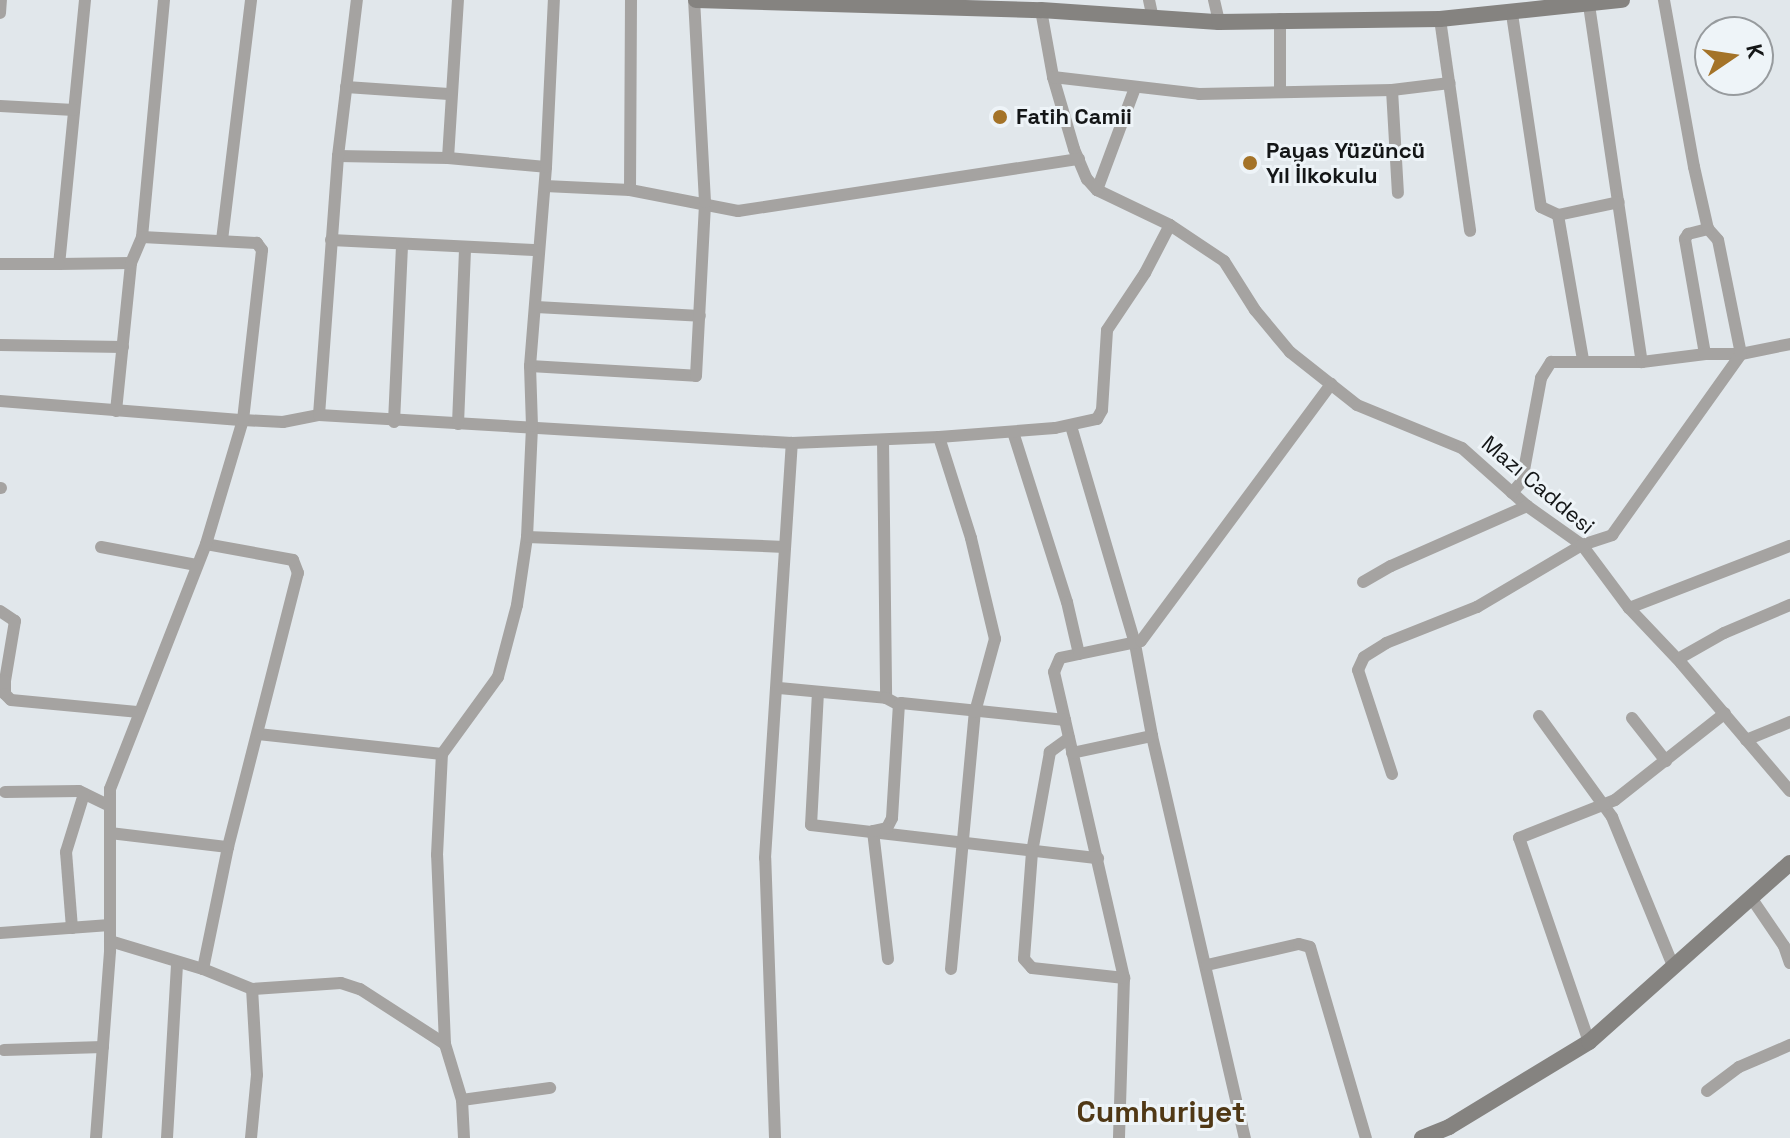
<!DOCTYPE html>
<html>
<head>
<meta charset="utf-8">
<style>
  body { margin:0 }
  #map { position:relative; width:1790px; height:1138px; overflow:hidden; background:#e1e7eb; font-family:"Space Grotesk",sans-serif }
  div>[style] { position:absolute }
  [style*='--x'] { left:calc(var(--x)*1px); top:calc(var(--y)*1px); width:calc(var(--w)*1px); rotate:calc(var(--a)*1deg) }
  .street>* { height:12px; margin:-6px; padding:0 6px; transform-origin:6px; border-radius:6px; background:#a5a3a1 }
  .secondary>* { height:16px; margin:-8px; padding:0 8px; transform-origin:8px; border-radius:8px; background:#858380 }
  .dots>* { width:22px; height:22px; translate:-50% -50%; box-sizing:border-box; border:4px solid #eef4f8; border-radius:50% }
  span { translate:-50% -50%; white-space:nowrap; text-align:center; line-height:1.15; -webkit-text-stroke:6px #eef4f8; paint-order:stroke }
  .poi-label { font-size:22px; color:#141617; font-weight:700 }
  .left { translate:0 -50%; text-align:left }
  .street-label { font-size:22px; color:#141617 }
  .district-label { font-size:30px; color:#503815; font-weight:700 }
  .north { position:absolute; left:1694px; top:16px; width:80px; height:80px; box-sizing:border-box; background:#eef4f8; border:2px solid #979b9e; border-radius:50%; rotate:77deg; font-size:22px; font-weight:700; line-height:32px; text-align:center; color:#141617 }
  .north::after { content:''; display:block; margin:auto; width:28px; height:36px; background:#a47328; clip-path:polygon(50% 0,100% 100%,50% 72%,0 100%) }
</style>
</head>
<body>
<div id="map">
  <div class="street">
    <div style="--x:85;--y:0;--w:265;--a:95.6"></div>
    <div style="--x:59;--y:264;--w:72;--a:-0.8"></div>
    <div style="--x:1149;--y:0;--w:19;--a:78"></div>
    <div style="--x:1214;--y:0;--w:23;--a:77"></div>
    <div style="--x:1589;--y:5;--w:361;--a:81.6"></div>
    <div style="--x:1041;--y:10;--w:68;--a:79.8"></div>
    <div style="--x:1053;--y:77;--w:75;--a:73.7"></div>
    <div style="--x:1074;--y:149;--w:33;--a:67"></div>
    <div style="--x:1087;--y:179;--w:15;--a:48"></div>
    <div style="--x:1097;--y:190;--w:81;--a:25.6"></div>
    <div style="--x:1170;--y:225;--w:65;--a:33.7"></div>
    <div style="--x:1224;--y:261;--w:58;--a:57.7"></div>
    <div style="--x:1255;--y:310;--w:55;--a:50.2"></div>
    <div style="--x:1290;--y:352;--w:85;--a:38.3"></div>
    <div style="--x:1357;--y:405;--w:113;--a:22.3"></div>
    <div style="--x:1462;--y:448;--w:87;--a:41.7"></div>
    <div style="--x:1527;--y:506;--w:67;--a:35.3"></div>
    <div style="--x:1582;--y:545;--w:79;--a:53.3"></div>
    <div style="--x:1629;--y:608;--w:76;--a:46.6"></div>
    <div style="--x:1681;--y:663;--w:168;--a:49.6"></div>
    <div style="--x:0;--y:13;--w:13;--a:-86"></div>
    <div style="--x:1512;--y:14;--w:195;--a:81.5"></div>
    <div style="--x:1541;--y:207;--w:19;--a:25"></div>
    <div style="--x:1558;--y:215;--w:147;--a:80.2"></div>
    <div style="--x:1280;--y:19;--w:72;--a:90"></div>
    <div style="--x:1440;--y:19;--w:214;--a:81.9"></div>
    <div style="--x:1053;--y:77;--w:147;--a:6.6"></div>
    <div style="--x:1199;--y:94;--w:193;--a:-1.2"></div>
    <div style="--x:1392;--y:90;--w:58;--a:-6.9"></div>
    <div style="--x:346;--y:87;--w:103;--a:3.9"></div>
    <div style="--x:1392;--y:90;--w:103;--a:86.7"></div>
    <div style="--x:0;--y:106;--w:74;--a:3.1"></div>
    <div style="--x:338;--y:156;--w:110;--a:1"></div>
    <div style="--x:448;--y:158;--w:98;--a:5.2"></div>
    <div style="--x:448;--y:158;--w:158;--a:-86.4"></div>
    <div style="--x:545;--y:186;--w:85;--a:2.7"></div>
    <div style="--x:630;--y:190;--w:110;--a:11"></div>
    <div style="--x:738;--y:211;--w:345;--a:-8.7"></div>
    <div style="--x:630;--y:190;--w:190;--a:-89.7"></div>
    <div style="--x:1097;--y:190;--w:109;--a:-69.6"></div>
    <div style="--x:1558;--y:215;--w:62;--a:-12"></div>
    <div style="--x:222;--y:240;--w:242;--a:-83.1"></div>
    <div style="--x:331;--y:240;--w:208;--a:2.8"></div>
    <div style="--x:0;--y:264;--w:59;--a:0"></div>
    <div style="--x:536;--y:307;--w:164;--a:3.1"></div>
    <div style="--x:0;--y:345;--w:123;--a:0.9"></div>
    <div style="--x:1705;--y:354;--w:117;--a:-99.9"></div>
    <div style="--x:1685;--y:239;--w:6;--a:-59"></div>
    <div style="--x:1688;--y:234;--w:21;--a:-14"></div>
    <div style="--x:530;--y:366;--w:166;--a:3.4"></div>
    <div style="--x:696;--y:376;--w:174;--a:-87"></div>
    <div style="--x:705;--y:202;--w:202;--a:-93.1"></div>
    <div style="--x:0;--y:401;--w:244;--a:4.5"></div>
    <div style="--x:243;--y:420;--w:40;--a:2.9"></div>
    <div style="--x:283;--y:422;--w:37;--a:-11"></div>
    <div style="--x:319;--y:415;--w:260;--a:-85.8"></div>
    <div style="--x:338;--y:156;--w:157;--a:-83.1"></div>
    <div style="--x:116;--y:411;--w:149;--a:-84.2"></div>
    <div style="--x:131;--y:263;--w:28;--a:-67"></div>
    <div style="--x:142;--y:237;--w:238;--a:-84.7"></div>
    <div style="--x:319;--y:415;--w:474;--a:3.4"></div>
    <div style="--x:792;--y:443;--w:147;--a:-2.3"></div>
    <div style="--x:394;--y:422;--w:178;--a:-87.4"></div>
    <div style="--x:458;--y:424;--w:177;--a:-87.7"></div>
    <div style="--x:1071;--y:426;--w:227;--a:73.6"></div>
    <div style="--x:1135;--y:644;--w:94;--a:79.5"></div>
    <div style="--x:1152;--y:736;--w:413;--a:77"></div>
    <div style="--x:1013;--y:432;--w:178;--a:72.4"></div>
    <div style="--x:1067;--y:602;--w:53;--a:77"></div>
    <div style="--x:1079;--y:654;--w:19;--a:168"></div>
    <div style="--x:1060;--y:658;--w:15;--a:113"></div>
    <div style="--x:1054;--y:672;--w:314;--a:77.1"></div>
    <div style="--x:1124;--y:978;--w:160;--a:91.8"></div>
    <div style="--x:883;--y:440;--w:258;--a:89.3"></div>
    <div style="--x:0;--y:488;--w:1;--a:0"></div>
    <div style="--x:1512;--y:493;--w:16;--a:-50"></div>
    <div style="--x:1522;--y:481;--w:105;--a:-79.5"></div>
    <div style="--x:1541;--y:378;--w:19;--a:-58"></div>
    <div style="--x:1551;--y:362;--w:91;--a:0"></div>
    <div style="--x:1642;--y:362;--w:64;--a:-7.2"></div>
    <div style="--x:1705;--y:354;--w:36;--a:0"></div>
    <div style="--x:1741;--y:354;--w:50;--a:-11.5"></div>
    <div style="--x:527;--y:537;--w:258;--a:2.2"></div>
    <div style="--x:101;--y:547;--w:97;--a:10.7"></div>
    <div style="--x:1363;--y:582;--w:32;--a:-30"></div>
    <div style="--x:1391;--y:566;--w:149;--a:-23.8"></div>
    <div style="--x:1629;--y:608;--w:173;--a:-21.1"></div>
    <div style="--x:0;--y:611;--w:18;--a:34"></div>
    <div style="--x:15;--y:621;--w:61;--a:99.5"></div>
    <div style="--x:5;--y:681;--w:13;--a:90"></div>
    <div style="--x:5;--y:694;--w:8;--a:45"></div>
    <div style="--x:11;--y:700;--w:129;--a:5.4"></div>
    <div style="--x:1079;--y:654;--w:63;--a:-11.8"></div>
    <div style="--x:1141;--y:641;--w:320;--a:-53.5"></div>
    <div style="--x:1678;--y:659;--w:53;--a:-29.5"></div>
    <div style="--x:1724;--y:633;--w:72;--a:-23"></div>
    <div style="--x:779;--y:688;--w:107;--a:5.3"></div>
    <div style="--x:886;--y:698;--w:15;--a:28"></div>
    <div style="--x:899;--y:705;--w:3;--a:-45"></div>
    <div style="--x:901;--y:703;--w:165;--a:5.9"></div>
    <div style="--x:818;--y:692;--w:133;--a:93"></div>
    <div style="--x:811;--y:825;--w:289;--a:6.6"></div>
    <div style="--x:1539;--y:716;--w:125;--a:54.1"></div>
    <div style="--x:1612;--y:817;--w:161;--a:67.7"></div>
    <div style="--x:1632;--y:718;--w:55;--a:51.7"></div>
    <div style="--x:258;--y:734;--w:185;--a:6.2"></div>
    <div style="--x:1069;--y:738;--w:24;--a:144"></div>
    <div style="--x:1050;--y:752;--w:102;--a:100.2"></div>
    <div style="--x:1032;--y:852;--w:107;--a:94.3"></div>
    <div style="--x:1024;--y:959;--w:12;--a:48"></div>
    <div style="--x:1032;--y:968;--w:93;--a:6.2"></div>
    <div style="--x:1746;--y:740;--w:48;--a:-22.2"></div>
    <div style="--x:1072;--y:753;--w:82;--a:-12"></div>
    <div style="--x:1392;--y:774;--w:109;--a:-108.1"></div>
    <div style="--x:1358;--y:670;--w:14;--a:-65"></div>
    <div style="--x:1364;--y:657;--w:26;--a:-32"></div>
    <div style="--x:1386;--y:643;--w:98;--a:-21.6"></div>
    <div style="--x:1477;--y:607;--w:122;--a:-30.6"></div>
    <div style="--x:1582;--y:545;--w:32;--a:-18"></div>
    <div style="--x:1612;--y:535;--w:222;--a:-54.5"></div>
    <div style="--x:1741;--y:354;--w:116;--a:-101.4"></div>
    <div style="--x:1718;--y:240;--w:15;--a:-132"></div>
    <div style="--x:1708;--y:229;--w:64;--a:-102.7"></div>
    <div style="--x:1694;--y:167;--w:170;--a:-100.2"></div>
    <div style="--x:5;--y:792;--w:74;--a:-0.8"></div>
    <div style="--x:79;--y:791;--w:34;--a:26"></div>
    <div style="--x:110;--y:833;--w:119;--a:6.8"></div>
    <div style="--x:1752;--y:899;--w:57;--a:55.8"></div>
    <div style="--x:1784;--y:946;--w:18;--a:71"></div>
    <div style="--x:72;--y:928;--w:76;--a:-94.5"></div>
    <div style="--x:66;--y:852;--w:61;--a:-72.8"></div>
    <div style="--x:0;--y:933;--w:110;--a:-4.2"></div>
    <div style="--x:110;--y:941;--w:97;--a:16.8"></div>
    <div style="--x:203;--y:969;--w:53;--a:22.2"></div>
    <div style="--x:252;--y:989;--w:89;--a:-3.9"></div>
    <div style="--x:341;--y:983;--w:20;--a:18"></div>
    <div style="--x:360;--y:989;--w:101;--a:32.9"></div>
    <div style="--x:888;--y:959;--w:129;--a:-96.7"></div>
    <div style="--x:873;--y:831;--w:14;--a:-12"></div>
    <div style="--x:887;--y:828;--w:11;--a:-63"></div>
    <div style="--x:892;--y:818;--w:113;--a:-86.5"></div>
    <div style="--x:1207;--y:965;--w:94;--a:-12.9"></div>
    <div style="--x:1299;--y:944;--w:11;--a:15"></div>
    <div style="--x:1310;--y:947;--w:199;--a:73.7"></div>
    <div style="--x:203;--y:969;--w:125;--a:-78.4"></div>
    <div style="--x:228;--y:847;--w:283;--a:-75.7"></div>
    <div style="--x:298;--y:573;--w:14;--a:-111"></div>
    <div style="--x:293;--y:560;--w:88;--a:-169.6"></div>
    <div style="--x:951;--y:969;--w:258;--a:-84.7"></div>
    <div style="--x:975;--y:712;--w:76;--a:-74.7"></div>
    <div style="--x:995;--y:639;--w:104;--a:-103.4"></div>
    <div style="--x:971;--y:538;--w:106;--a:-107.6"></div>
    <div style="--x:939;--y:437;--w:116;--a:-4.4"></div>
    <div style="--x:1055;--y:428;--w:43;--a:-12.1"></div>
    <div style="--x:1097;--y:419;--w:10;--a:-61"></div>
    <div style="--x:1102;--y:410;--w:80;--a:-86.4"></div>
    <div style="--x:1107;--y:330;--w:69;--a:-56.3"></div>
    <div style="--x:1145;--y:273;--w:54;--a:-62.5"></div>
    <div style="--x:1589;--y:1042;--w:216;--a:-108.9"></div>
    <div style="--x:1519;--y:838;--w:103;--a:-21.6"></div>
    <div style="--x:1615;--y:800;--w:140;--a:-38.3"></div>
    <div style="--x:4;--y:1050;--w:99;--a:-1.7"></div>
    <div style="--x:1707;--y:1091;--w:40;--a:-37"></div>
    <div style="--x:1739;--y:1067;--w:56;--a:-23.3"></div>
    <div style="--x:462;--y:1100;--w:89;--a:-7.8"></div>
    <div style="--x:96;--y:1138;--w:188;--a:-85.7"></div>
    <div style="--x:110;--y:951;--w:162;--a:-90"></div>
    <div style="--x:110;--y:789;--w:263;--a:-68.6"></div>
    <div style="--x:206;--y:544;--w:129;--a:-73.4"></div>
    <div style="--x:243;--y:420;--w:171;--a:-83.6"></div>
    <div style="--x:262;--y:250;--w:9;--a:-126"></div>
    <div style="--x:257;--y:243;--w:115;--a:-177"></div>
    <div style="--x:167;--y:1138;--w:176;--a:-86.7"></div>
    <div style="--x:251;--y:1138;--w:63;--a:-84.6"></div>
    <div style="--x:257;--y:1075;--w:86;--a:-93.3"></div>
    <div style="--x:464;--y:1138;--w:38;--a:-93"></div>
    <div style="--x:462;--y:1100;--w:59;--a:-106.9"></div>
    <div style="--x:445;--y:1044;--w:189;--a:-92.4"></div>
    <div style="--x:437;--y:855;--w:101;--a:-87.2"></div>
    <div style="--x:442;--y:754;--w:95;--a:-54"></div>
    <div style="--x:498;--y:677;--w:74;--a:-75.2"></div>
    <div style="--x:517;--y:605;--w:69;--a:-81.6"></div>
    <div style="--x:527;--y:537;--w:111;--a:-87.4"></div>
    <div style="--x:532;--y:426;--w:60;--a:-91.9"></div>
    <div style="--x:530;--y:366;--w:200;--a:-85.4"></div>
    <div style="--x:546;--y:167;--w:167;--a:-87.3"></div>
    <div style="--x:775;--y:1138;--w:280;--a:-92"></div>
    <div style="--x:765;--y:858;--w:416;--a:-86.3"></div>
  </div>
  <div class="secondary">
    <div style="--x:696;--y:0;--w:345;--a:1.7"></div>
    <div style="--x:1041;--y:10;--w:178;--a:3.9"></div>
    <div style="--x:1219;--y:22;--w:221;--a:-0.8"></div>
    <div style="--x:1440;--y:19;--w:183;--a:-6"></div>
    <div style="--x:1422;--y:1138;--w:29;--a:-22"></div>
    <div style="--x:1449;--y:1127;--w:164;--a:-31.3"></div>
    <div style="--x:1589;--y:1042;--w:269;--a:-41.7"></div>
  </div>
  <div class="dots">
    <div style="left:1000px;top:117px;background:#a47328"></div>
    <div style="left:1250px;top:163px;background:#a47328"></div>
  </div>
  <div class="poi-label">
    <span class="left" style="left:1016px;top:117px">Fatih Camii</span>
    <span class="left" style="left:1266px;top:163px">Payas Yüzüncü<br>Yıl İlkokulu</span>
  </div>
  <div class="street-label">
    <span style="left:1538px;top:485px;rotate:40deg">Mazı Caddesi</span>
  </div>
  <div class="district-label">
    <span style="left:1161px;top:1112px">Cumhuriyet</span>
  </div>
  <div class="north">K</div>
</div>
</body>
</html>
